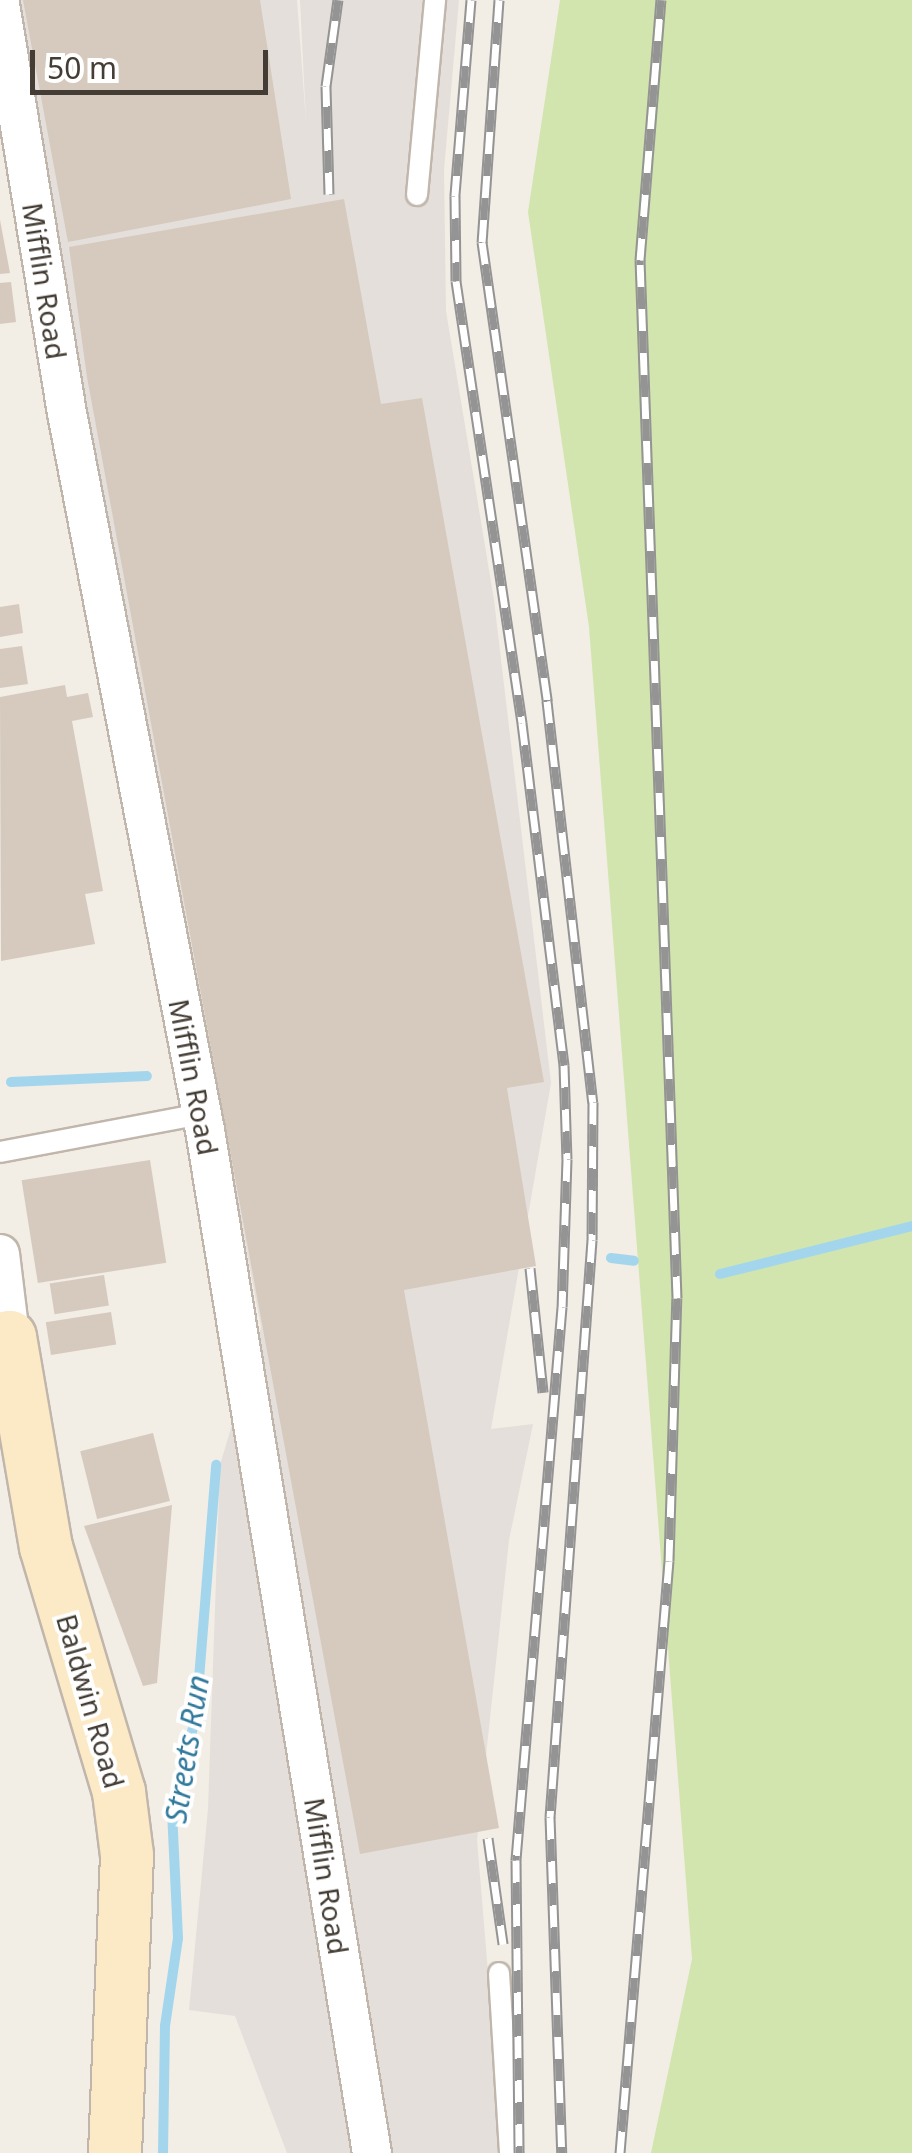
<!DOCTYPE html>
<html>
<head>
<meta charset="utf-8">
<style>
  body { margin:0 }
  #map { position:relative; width:912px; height:2153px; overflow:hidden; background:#f2ede5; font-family:"Noto Sans",sans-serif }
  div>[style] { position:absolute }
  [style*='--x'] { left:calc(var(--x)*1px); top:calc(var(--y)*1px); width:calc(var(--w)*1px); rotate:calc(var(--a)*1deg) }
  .industrial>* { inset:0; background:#e4dfda }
  .green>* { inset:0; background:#d2e5af }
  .stream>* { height:10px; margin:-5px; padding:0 5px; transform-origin:5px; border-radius:5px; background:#a3d6ed }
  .building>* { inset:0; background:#d6cabe; transform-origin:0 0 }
  .roads { filter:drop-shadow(2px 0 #c0b6ab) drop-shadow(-2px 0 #c0b6ab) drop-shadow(0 2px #c0b6ab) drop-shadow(0 -2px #c0b6ab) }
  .service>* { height:20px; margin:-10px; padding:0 10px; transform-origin:10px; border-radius:10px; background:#fff }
  .minor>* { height:38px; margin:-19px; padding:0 19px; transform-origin:19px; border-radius:19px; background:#fff }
  .secondary>* { height:52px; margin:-26px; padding:0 26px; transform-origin:26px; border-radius:26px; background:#fce9c5 }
  .rail>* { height:11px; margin-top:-5.5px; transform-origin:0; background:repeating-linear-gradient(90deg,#fff 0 22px,#949494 0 44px); box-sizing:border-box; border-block:2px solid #949494 }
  span { translate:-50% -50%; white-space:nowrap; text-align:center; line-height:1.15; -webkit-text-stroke:8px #fff; paint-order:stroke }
  .street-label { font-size:28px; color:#443d35 }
  .water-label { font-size:30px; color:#30799c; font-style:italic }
  .scale { position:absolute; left:30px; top:50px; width:238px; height:45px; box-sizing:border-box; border:5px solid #443d35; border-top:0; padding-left:12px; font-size:30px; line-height:35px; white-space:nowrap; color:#443d35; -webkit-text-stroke:8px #fff; paint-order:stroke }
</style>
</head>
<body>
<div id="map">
  <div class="industrial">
    <div style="clip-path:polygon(9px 0,297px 0,306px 122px,300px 0,459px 0,444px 170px,446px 311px,494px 600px,551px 1083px,491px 1429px,533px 1424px,509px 1540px,477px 1840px,503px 2153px,287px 2153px,235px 2016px,189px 2010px,208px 1809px,220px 1465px,261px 1327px)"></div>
  </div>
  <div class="green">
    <div style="clip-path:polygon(560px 0,912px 0,912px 2153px,651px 2153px,692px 1959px,589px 627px,528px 212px)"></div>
  </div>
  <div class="stream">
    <div style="--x:11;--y:1082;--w:136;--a:-2.5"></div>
    <div style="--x:611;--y:1258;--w:23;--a:7"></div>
    <div style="--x:720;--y:1274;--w:198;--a:-14"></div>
    <div style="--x:163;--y:2153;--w:127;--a:-89.1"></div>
    <div style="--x:165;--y:2026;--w:89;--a:-81.6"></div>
    <div style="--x:178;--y:1938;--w:126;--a:-92.7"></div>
    <div style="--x:172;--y:1812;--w:99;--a:-76"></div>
    <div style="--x:196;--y:1716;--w:252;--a:-85.4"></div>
  </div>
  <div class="building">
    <div style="clip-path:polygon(23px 0,260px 0,291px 199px,68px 242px)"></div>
    <div style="clip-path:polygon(344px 199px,381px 404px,422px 398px,544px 1082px,507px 1088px,536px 1266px,404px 1290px,499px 1828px,360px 1854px,87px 377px,69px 247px)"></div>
    <div style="clip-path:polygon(0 220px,10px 273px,0 274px)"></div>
    <div style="clip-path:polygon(11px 282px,16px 322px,0 324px,0 283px)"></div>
    <div style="clip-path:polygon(19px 604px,23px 633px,0 637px,0 607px)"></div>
    <div style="clip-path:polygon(22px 646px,28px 684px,0 688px,0 649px)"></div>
    <div style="clip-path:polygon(65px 685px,67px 697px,88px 693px,93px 717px,72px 721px,103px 891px,85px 894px,95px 944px,1px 961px,0 697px)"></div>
    <div style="left:150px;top:1160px;width:104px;height:130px;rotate:81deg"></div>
    <div style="left:104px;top:1275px;width:31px;height:55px;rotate:81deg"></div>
    <div style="left:111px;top:1312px;width:33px;height:66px;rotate:81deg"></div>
    <div style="left:153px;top:1433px;width:70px;height:75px;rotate:76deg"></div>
    <div style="clip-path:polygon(172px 1505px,157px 1683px,143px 1686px,84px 1526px)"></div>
  </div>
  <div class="roads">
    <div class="service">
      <div style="--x:417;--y:195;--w:196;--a:-84.7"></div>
      <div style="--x:0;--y:1152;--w:206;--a:-10.7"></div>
      <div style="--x:499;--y:1973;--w:180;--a:86.5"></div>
    </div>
    <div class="minor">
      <div style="--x:0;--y:4;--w:414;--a:80.7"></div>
      <div style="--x:67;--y:413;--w:730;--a:79.11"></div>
      <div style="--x:205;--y:1130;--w:1037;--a:80.73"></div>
      <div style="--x:0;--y:1254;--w:84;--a:83.1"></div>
    </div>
    <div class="secondary">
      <div style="--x:0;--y:1339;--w:10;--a:-11"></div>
      <div style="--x:10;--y:1337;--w:213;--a:80.3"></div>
      <div style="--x:46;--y:1547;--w:256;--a:73.4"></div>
      <div style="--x:119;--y:1792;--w:64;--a:82.8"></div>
      <div style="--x:127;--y:1855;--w:298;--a:92.3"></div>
    </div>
  </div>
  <div class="rail">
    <div style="--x:471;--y:0;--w:197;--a:94.7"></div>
    <div style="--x:455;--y:196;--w:85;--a:89.3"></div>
    <div style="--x:456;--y:281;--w:447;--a:81.5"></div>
    <div style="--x:522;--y:723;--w:345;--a:83"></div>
    <div style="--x:564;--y:1065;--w:94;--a:88.2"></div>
    <div style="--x:567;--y:1159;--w:148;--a:91.9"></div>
    <div style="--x:562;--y:1307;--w:555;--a:94.76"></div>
    <div style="--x:516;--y:1860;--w:293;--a:89.4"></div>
    <div style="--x:499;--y:0;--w:243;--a:94"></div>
    <div style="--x:482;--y:242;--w:464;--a:81.9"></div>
    <div style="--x:547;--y:701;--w:404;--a:83.5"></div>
    <div style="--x:593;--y:1102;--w:138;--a:90.4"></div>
    <div style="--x:592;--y:1240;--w:579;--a:94.16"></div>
    <div style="--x:550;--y:1817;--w:336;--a:88"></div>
    <div style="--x:329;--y:194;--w:108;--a:-91.6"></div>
    <div style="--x:326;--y:86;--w:87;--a:-82.1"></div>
    <div style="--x:530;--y:1268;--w:125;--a:84"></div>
    <div style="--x:488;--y:1838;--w:107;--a:81.9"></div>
    <div style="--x:620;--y:2153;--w:594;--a:-85.27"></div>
    <div style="--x:669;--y:1561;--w:263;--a:-88.3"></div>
    <div style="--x:677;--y:1298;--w:1039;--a:-92.04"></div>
    <div style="--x:640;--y:260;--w:261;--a:-85.4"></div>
  </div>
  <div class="street-label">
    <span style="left:45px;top:281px;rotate:81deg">Mifflin Road</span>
    <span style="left:194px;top:1077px;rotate:79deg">Mifflin Road</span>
    <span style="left:91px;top:1701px;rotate:74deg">Baldwin Road</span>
    <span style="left:327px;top:1876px;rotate:81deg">Mifflin Road</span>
  </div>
  <div class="water-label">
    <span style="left:187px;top:1749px;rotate:-81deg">Streets Run</span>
  </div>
  <div class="scale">50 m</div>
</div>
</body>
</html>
